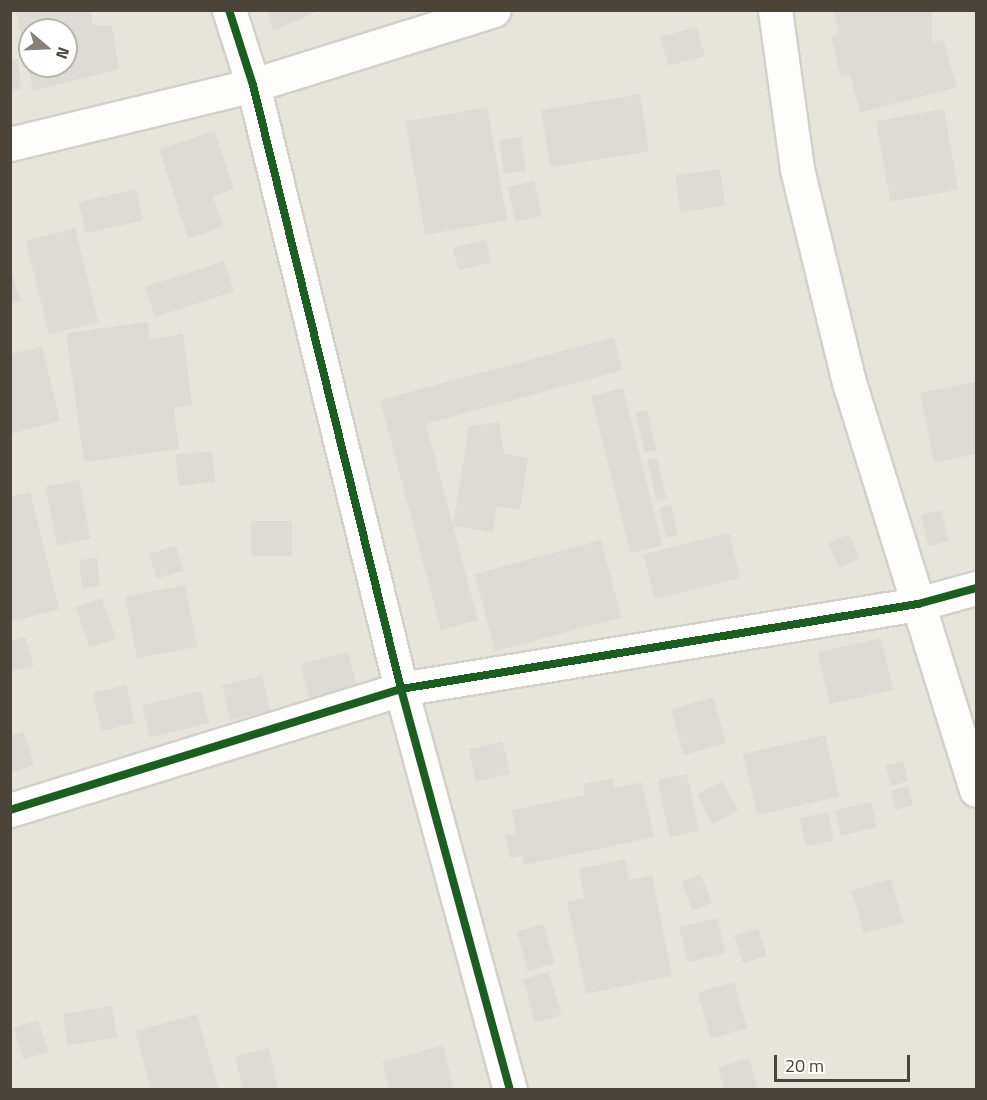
<!DOCTYPE html>
<html>
<head>
<meta charset="utf-8">
<style>
  body { margin:0 }
  #map { position:relative; width:987px; height:1100px; overflow:hidden; background:#f4f2ee; font-family:"Titillium Web",sans-serif }
  div>[style] { position:absolute }
  [style*='--x'] { left:calc(var(--x)*1px); top:calc(var(--y)*1px); width:calc(var(--w)*1px); rotate:calc(var(--a)*1deg) }
  .residential>* { inset:0; background:#e7e4dc }
  .building>* { inset:0; background:#dedbd6; transform-origin:0 0 }
  .roads { filter:drop-shadow(2px 0 #d2d0cb) drop-shadow(-2px 0 #d2d0cb) drop-shadow(0 2px #d2d0cb) drop-shadow(0 -2px #d2d0cb) }
  .street>* { height:33px; margin:-16.5px; padding:0 16.5px; transform-origin:16.5px; border-radius:16.5px; background:#fdfdfc }
  .cycleway>* { height:8px; margin:-4px; padding:0 4px; transform-origin:4px; border-radius:4px; background:#1b5e20 }
  span { translate:-50% -50%; white-space:nowrap; text-align:center; line-height:1.15; -webkit-text-stroke:4.5px #fff; paint-order:stroke }
  .frame { position:absolute; inset:0; border:12px solid #4b4439; pointer-events:none }
  .north { position:absolute; left:18px; top:18px; width:60px; height:60px; box-sizing:border-box; background:#fff; border:2px solid #b7b4b0; border-radius:50%; rotate:109deg; font-size:16px; font-weight:700; line-height:24px; text-align:center; color:#4b4439 }
  .north::after { content:''; display:block; margin:auto; width:21px; height:27px; background:#868178; clip-path:polygon(50% 0,100% 100%,50% 72%,0 100%) }
  .scale { position:absolute; left:774px; top:1055px; width:136px; height:27px; box-sizing:border-box; border:3px solid #4b4439; border-top:0; padding-left:8px; font-size:18px; line-height:21px; white-space:nowrap; color:#4b4439; -webkit-text-stroke:4px #fff; paint-order:stroke }
</style>
</head>
<body>
<div id="map">
  <div class="residential">
    <div style="clip-path:polygon(evenodd,11px 11px,976px 11px,976px 1089px,11px 1089px,11px 11px,30px 30px,66px 30px,66px 66px,30px 66px,30px 30px)"></div>
  </div>
  <div class="building">
    <div style="clip-path:polygon(evenodd,16px 10px,91px 10px,93px 25px,112px 26px,119px 69px,33px 91px,16px 10px,30px 30px,66px 30px,66px 66px,30px 66px,30px 30px)"></div>
    <div style="clip-path:polygon(268px 10px,314px 10px,314px 13px,273px 31px)"></div>
    <div style="clip-path:polygon(833px 10px,932px 10px,932px 43px,943px 39px,957px 87px,860px 113px,850px 74px,841px 77px,831px 38px,839px 34px)"></div>
    <div style="left:697px;top:27px;width:30px;height:38px;rotate:75deg"></div>
    <div style="clip-path:polygon(10px 59px,18px 59px,21px 89px,10px 90px)"></div>
    <div style="left:640px;top:94px;width:58px;height:100px;rotate:81deg"></div>
    <div style="left:487px;top:107px;width:115px;height:83px;rotate:80deg"></div>
    <div style="left:944px;top:109px;width:82px;height:69px;rotate:80deg"></div>
    <div style="clip-path:polygon(215px 131px,234px 189px,213px 196px,223px 227px,188px 239px,159px 149px)"></div>
    <div style="left:521px;top:137px;width:34px;height:22px;rotate:82deg"></div>
    <div style="left:720px;top:169px;width:37px;height:45px;rotate:82deg"></div>
    <div style="left:534px;top:181px;width:36px;height:27px;rotate:77deg"></div>
    <div style="left:136px;top:189px;width:32px;height:59px;rotate:77deg"></div>
    <div style="left:75px;top:228px;width:97px;height:51px;rotate:76deg"></div>
    <div style="left:486px;top:240px;width:23px;height:34px;rotate:77deg"></div>
    <div style="left:224px;top:261px;width:32px;height:83px;rotate:72deg"></div>
    <div style="clip-path:polygon(10px 267px,21px 301px,10px 304px)"></div>
    <div style="clip-path:polygon(148px 322px,150px 339px,183px 334px,192px 405px,174px 408px,179px 449px,84px 462px,66px 333px)"></div>
    <div style="clip-path:polygon(614px 337px,622px 370px,426px 424px,478px 620px,441px 630px,380px 400px)"></div>
    <div style="clip-path:polygon(42px 346px,60px 421px,10px 434px,10px 354px)"></div>
    <div style="clip-path:polygon(976px 382px,976px 454px,934px 463px,920px 393px)"></div>
    <div style="left:623px;top:388px;width:162px;height:33px;rotate:76deg"></div>
    <div style="left:647px;top:410px;width:41px;height:12px;rotate:77deg"></div>
    <div style="clip-path:polygon(499px 422px,504px 454px,528px 458px,520px 510px,497px 506px,493px 532px,453px 526px,469px 426px)"></div>
    <div style="left:212px;top:451px;width:31px;height:37px;rotate:84deg"></div>
    <div style="left:657px;top:458px;width:41px;height:10px;rotate:77deg"></div>
    <div style="left:79px;top:480px;width:60px;height:34px;rotate:79deg"></div>
    <div style="clip-path:polygon(30px 492px,59px 609px,10px 622px,10px 497px)"></div>
    <div style="left:671px;top:505px;width:31px;height:12px;rotate:77deg"></div>
    <div style="left:941px;top:510px;width:32px;height:21px;rotate:76deg"></div>
    <div style="left:251px;top:521px;width:41px;height:35px"></div>
    <div style="left:729px;top:533px;width:46px;height:88px;rotate:76deg"></div>
    <div style="left:849px;top:534px;width:27px;height:23px;rotate:66deg"></div>
    <div style="left:601px;top:540px;width:80px;height:131px;rotate:75deg"></div>
    <div style="left:176px;top:546px;width:26px;height:28px;rotate:74deg"></div>
    <div style="left:97px;top:558px;width:28px;height:18px;rotate:84deg"></div>
    <div style="left:185px;top:585px;width:63px;height:61px;rotate:79deg"></div>
    <div style="left:102px;top:598px;width:43px;height:28px;rotate:71deg"></div>
    <div style="clip-path:polygon(25px 637px,34px 666px,10px 672px,10px 641px)"></div>
    <div style="left:881px;top:638px;width:53px;height:65px;rotate:77deg"></div>
    <div style="left:348px;top:652px;width:42px;height:49px;rotate:76deg"></div>
    <div style="left:262px;top:676px;width:36px;height:41px;rotate:77deg"></div>
    <div style="left:126px;top:685px;width:39px;height:34px;rotate:77deg"></div>
    <div style="left:201px;top:691px;width:33px;height:61px;rotate:76deg"></div>
    <div style="left:713px;top:697px;width:48px;height:44px;rotate:74deg"></div>
    <div style="clip-path:polygon(24px 732px,34px 765px,10px 773px,10px 736px)"></div>
    <div style="left:825px;top:735px;width:63px;height:84px;rotate:77deg"></div>
    <div style="left:503px;top:742px;width:33px;height:35px;rotate:78deg"></div>
    <div style="left:903px;top:761px;width:21px;height:18px;rotate:76deg"></div>
    <div style="left:687px;top:774px;width:58px;height:30px;rotate:78deg"></div>
    <div style="clip-path:polygon(613px 778px,615px 788px,642px 782px,654px 837px,524px 865px,522px 856px,510px 858px,505px 836px,516px 833px,512px 810px,585px 795px,583px 784px)"></div>
    <div style="left:722px;top:781px;width:33px;height:29px;rotate:61deg"></div>
    <div style="left:908px;top:786px;width:20px;height:18px;rotate:75deg"></div>
    <div style="left:871px;top:802px;width:26px;height:37px;rotate:77deg"></div>
    <div style="left:828px;top:812px;width:29px;height:29px;rotate:78deg"></div>
    <div style="clip-path:polygon(625px 859px,629px 880px,652px 876px,672px 976px,586px 994px,567px 902px,584px 898px,579px 869px)"></div>
    <div style="left:701px;top:874px;width:31px;height:21px;rotate:69deg"></div>
    <div style="left:891px;top:879px;width:45px;height:41px;rotate:74deg"></div>
    <div style="left:717px;top:918px;width:36px;height:39px;rotate:76deg"></div>
    <div style="left:544px;top:924px;width:41px;height:28px;rotate:75deg"></div>
    <div style="left:758px;top:928px;width:29px;height:25px;rotate:72deg"></div>
    <div style="left:549px;top:972px;width:45px;height:27px;rotate:74deg"></div>
    <div style="left:734px;top:982px;width:48px;height:38px;rotate:74deg"></div>
    <div style="left:112px;top:1006px;width:32px;height:50px;rotate:81deg"></div>
    <div style="clip-path:polygon(197px 1014px,219px 1090px,151px 1090px,135px 1031px)"></div>
    <div style="left:38px;top:1020px;width:33px;height:26px;rotate:72deg"></div>
    <div style="clip-path:polygon(443px 1045px,454px 1090px,390px 1090px,382px 1062px)"></div>
    <div style="clip-path:polygon(269px 1048px,278px 1090px,243px 1090px,235px 1056px)"></div>
    <div style="clip-path:polygon(749px 1058px,758px 1090px,724px 1090px,718px 1067px)"></div>
  </div>
  <div class="roads">
    <div class="street">
      <div style="--x:229;--y:10;--w:79;--a:72.3"></div>
      <div style="--x:253;--y:85;--w:622;--a:76.23"></div>
      <div style="--x:401;--y:689;--w:416;--a:74.8"></div>
      <div style="--x:775;--y:10;--w:161;--a:82.1"></div>
      <div style="--x:797;--y:169;--w:219;--a:76.3"></div>
      <div style="--x:849;--y:382;--w:427;--a:72.7"></div>
      <div style="--x:10;--y:144;--w:250;--a:-13.6"></div>
      <div style="--x:253;--y:85;--w:252;--a:-17.3"></div>
      <div style="--x:10;--y:810;--w:409;--a:-17.2"></div>
      <div style="--x:401;--y:689;--w:524;--a:-9.34"></div>
      <div style="--x:918;--y:604;--w:60;--a:-15.4"></div>
    </div>
  </div>
  <div class="cycleway">
    <div style="--x:229;--y:10;--w:79;--a:72.3"></div>
    <div style="--x:253;--y:85;--w:622;--a:76.23"></div>
    <div style="--x:401;--y:689;--w:416;--a:74.8"></div>
    <div style="--x:10;--y:810;--w:409;--a:-17.2"></div>
    <div style="--x:401;--y:689;--w:524;--a:-9.34"></div>
    <div style="--x:918;--y:604;--w:60;--a:-15.4"></div>
  </div>
  <div class="frame"></div>
  <div class="north">N</div>
  <div class="scale">20 m</div>
</div>
</body>
</html>
